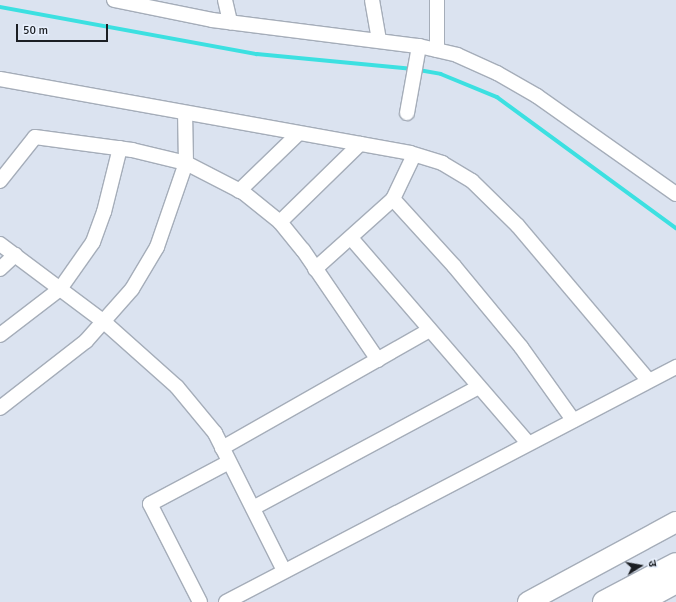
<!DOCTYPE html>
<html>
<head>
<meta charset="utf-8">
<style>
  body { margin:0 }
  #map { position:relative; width:676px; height:602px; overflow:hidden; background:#dbe3f0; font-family:Signika,"Noto Sans Devanagari",sans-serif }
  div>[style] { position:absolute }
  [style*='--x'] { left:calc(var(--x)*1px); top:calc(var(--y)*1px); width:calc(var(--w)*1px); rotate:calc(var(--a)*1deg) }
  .stream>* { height:3.5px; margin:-1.75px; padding:0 1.75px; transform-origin:1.75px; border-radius:1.75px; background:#3ce0e1 }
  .roads { filter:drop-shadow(1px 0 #a5adb9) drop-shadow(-1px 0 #a5adb9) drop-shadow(0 1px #a5adb9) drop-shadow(0 -1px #a5adb9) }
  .street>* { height:14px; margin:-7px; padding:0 7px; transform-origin:7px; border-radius:7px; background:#fff }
  .secondary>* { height:20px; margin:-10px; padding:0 10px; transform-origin:10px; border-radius:10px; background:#fff }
  .highway>* { height:22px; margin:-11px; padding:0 11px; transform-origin:11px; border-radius:11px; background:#fff }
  span { translate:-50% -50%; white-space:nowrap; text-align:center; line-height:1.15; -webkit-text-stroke:3px #e8f0fd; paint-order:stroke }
  .north { position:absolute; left:620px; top:546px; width:40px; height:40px; -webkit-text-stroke:3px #e8f0fd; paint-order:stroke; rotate:79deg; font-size:11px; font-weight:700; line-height:16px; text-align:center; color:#1c1f24 }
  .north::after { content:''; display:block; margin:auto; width:14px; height:18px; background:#1c1f24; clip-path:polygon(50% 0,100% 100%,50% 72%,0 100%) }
  .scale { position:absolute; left:16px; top:24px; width:92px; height:18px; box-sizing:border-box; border:2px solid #1c1f24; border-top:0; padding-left:5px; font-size:12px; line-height:14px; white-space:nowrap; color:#1c1f24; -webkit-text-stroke:3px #e8f0fd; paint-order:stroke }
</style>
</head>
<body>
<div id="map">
  <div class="stream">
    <div style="--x:0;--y:7;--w:261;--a:10.4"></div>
    <div style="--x:257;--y:54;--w:157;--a:5.5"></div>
    <div style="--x:419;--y:70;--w:22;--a:10"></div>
    <div style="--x:441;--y:74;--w:61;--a:22.3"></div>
    <div style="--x:497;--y:97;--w:222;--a:36.2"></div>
  </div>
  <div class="roads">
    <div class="street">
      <div style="--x:114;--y:0;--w:100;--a:11.5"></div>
      <div style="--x:212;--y:20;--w:209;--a:7.2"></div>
      <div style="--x:419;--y:46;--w:39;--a:13"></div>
      <div style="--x:457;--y:55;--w:44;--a:24.2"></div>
      <div style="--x:497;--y:73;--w:46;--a:29.9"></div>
      <div style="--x:537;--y:96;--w:170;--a:35.2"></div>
      <div style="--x:225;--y:0;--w:23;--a:77"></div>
      <div style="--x:372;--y:0;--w:41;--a:80.1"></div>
      <div style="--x:437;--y:50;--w:50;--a:-90"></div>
      <div style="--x:0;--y:79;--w:417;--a:10.2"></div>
      <div style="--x:410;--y:153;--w:34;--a:17"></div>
      <div style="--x:442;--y:163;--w:35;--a:31"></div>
      <div style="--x:472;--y:181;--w:64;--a:44.4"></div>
      <div style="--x:518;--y:226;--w:202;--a:49.8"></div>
      <div style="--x:407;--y:113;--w:68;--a:-79.8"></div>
      <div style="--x:0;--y:181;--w:56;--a:-51.5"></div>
      <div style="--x:35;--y:137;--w:98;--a:7.6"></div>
      <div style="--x:132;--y:150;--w:56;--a:13.5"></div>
      <div style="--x:186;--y:163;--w:65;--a:27.3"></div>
      <div style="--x:244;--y:193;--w:46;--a:38.9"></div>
      <div style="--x:280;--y:222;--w:36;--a:51"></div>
      <div style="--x:303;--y:250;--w:133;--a:55.7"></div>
      <div style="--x:239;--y:191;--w:82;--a:-44"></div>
      <div style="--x:393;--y:199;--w:91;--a:47.7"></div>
      <div style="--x:454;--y:266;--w:105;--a:50.4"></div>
      <div style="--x:521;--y:347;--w:90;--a:54.5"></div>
      <div style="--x:280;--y:222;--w:112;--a:-44.3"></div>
      <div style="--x:351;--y:238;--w:271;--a:49.2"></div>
      <div style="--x:0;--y:244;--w:129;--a:36.8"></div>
      <div style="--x:103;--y:321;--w:99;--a:41.7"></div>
      <div style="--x:177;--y:387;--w:60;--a:50.4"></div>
      <div style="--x:215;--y:433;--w:154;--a:63.4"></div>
      <div style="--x:0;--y:269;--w:21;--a:-43"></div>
      <div style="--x:315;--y:269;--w:105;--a:-41.9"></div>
      <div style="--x:393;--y:199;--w:49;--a:-64.5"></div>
      <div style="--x:0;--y:335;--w:76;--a:-37.5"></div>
      <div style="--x:60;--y:289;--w:57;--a:-54.9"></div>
      <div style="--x:93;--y:242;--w:32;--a:-70"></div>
      <div style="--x:104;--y:212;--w:66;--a:-76"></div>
      <div style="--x:0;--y:408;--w:109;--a:-37.9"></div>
      <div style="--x:86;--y:341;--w:69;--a:-48.5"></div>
      <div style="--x:132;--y:289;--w:49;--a:-59.2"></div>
      <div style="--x:157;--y:247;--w:89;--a:-71"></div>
      <div style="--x:186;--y:163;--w:50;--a:-91.1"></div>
      <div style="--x:222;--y:448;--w:239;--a:-29.6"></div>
      <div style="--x:253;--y:508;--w:256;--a:-28.2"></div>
      <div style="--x:200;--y:602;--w:110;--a:-117"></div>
      <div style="--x:150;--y:504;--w:89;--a:-28"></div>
      <div style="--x:226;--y:602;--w:508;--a:-27.57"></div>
    </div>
    <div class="secondary">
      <div style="--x:528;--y:602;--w:168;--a:-28.4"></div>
    </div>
    <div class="highway">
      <div style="--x:604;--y:602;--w:81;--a:-27.8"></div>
      <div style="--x:639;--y:602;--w:42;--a:-28.4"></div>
    </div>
  </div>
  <div class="north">उ</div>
  <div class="scale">50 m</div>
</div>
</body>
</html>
